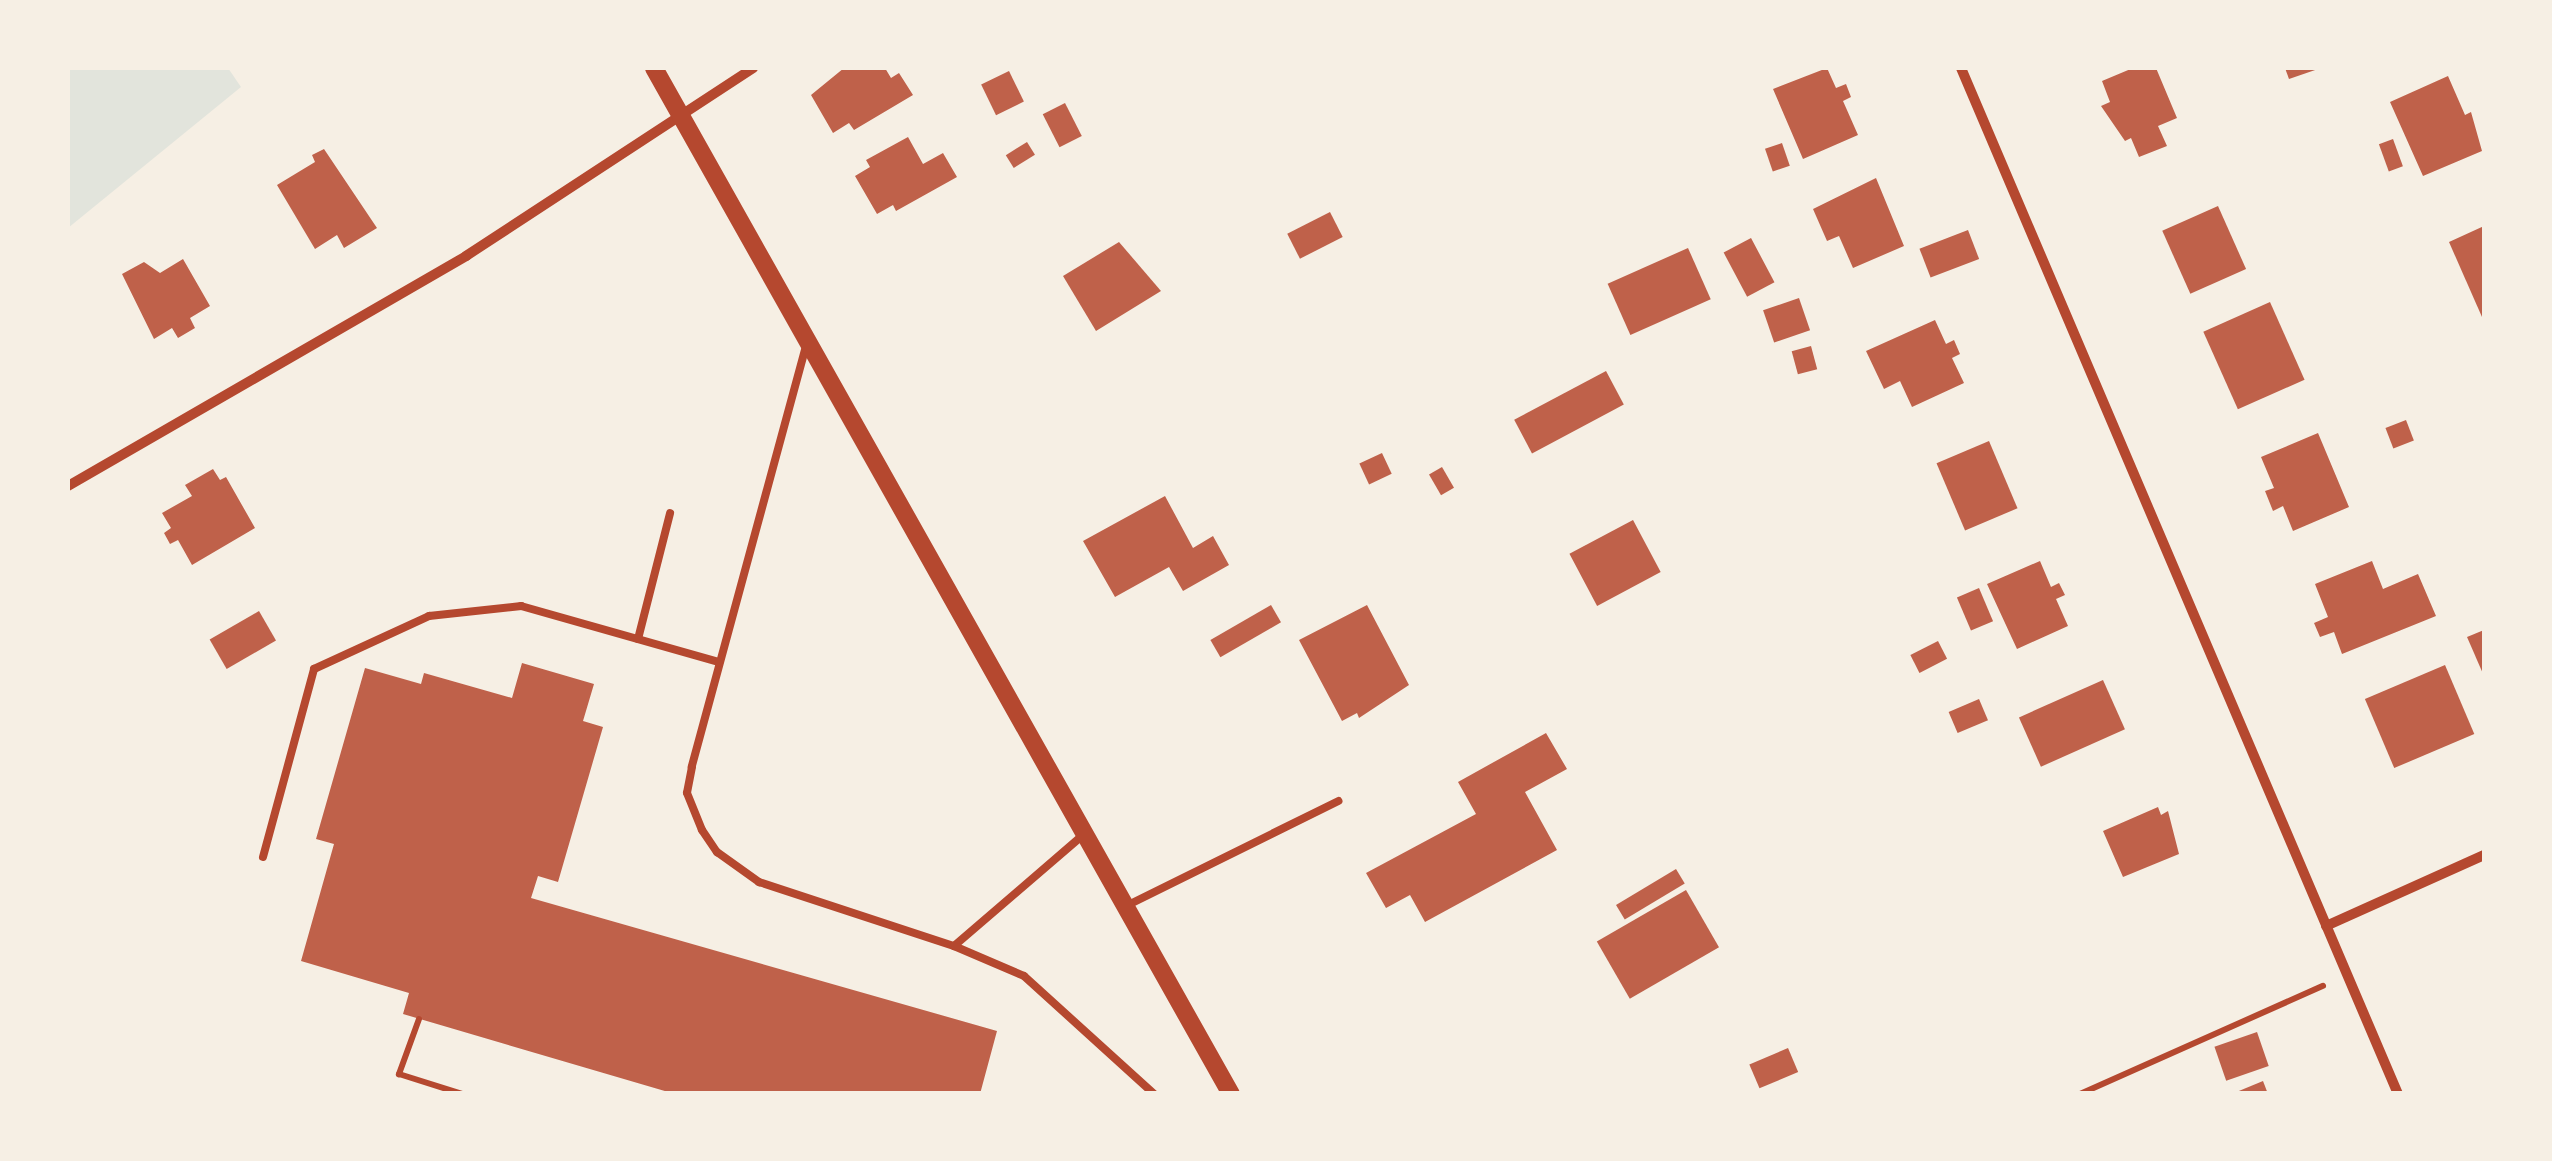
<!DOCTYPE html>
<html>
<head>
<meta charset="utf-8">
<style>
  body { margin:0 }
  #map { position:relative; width:2552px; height:1161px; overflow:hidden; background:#f6efe4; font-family:"Noto Serif",serif }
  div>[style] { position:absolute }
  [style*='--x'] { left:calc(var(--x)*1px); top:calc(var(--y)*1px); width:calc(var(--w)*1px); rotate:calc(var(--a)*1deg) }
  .green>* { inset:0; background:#e2e4dc }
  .building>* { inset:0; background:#bf614a; transform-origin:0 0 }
  .path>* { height:6px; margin:-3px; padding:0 3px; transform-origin:3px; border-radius:3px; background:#b5482f }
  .service>* { height:8px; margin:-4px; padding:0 4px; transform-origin:4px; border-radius:4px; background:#b5482f }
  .minor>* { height:10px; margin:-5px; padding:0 5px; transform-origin:5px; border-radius:5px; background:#b5482f }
  .tertiary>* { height:18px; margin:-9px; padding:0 9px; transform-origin:9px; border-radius:9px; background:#b5482f }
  span { translate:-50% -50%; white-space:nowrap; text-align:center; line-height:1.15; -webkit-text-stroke:9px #f6efe4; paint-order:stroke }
  .frame { position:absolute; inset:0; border:70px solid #f6efe4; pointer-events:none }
</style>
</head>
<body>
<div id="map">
  <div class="green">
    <div style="clip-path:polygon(68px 68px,228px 68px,241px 87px,68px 228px)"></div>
  </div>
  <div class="building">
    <div style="clip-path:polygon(844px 68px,885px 68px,891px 78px,899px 73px,913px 95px,854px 130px,849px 123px,833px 133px,811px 95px)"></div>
    <div style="clip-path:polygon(1827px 68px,1836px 88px,1846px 84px,1851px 97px,1843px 101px,1858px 135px,1803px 159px,1773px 89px)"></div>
    <div style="clip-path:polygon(2133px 68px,2156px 68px,2177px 118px,2158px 126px,2167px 146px,2139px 157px,2131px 138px,2125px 141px,2101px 106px,2110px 102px,2102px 81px)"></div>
    <div style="clip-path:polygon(2285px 68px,2321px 68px,2289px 79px)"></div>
    <div style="left:1009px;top:71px;width:34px;height:31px;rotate:64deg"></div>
    <div style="clip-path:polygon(2448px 76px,2465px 115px,2471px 112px,2482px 151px,2423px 176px,2390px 102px)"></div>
    <div style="left:1065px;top:103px;width:37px;height:25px;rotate:63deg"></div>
    <div style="clip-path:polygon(908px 137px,923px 164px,943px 153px,957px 177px,896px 211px,893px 205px,877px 214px,855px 176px,870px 167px,866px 160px)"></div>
    <div style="left:2393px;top:139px;width:29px;height:15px;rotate:70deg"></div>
    <div style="left:1027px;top:142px;width:15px;height:25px;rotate:58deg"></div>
    <div style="left:1782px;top:143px;width:24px;height:18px;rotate:71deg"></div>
    <div style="clip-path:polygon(324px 149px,377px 228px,344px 248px,337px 235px,315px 249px,277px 185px,315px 162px,312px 155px)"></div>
    <div style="clip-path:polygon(1876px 178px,1904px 246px,1853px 268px,1839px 236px,1827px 241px,1813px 209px)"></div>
    <div style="left:2218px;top:206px;width:69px;height:61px;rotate:66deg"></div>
    <div style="left:1330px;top:212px;width:28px;height:48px;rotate:63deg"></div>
    <div style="clip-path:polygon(2484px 226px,2484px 315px,2482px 317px,2449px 242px)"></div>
    <div style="left:1968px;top:230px;width:31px;height:52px;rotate:69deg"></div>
    <div style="left:1751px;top:238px;width:50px;height:31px;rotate:62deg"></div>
    <div style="clip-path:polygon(1119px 242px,1161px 291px,1096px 331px,1063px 276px)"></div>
    <div style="left:1688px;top:248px;width:56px;height:88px;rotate:66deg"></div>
    <div style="clip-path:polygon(183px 259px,210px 306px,190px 318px,195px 328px,178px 338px,172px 328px,154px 339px,122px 274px,144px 262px,160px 273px)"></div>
    <div style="left:1799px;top:298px;width:34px;height:38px;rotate:71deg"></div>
    <div style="left:2270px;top:302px;width:85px;height:73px;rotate:66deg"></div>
    <div style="clip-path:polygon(1935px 320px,1946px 344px,1954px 340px,1960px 354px,1952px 358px,1964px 383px,1912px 407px,1900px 381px,1884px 389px,1866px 351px)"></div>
    <div style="left:1811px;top:346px;width:24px;height:20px;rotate:75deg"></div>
    <div style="left:1606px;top:371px;width:38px;height:104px;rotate:62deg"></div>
    <div style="left:2406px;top:420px;width:22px;height:22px;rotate:69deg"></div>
    <div style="clip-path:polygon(2318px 433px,2349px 507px,2293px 531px,2283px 506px,2273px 511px,2265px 491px,2274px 488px,2261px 457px)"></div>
    <div style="left:1989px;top:441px;width:73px;height:57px;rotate:67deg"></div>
    <div style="left:1382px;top:453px;width:23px;height:25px;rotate:65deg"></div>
    <div style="left:1442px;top:467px;width:24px;height:15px;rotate:60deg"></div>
    <div style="clip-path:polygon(213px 469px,220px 480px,226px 477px,255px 528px,192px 565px,178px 540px,170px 544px,164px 533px,171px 528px,162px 513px,192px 496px,185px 485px)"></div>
    <div style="clip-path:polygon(1165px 496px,1193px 548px,1213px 536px,1229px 565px,1183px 591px,1169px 567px,1115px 597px,1083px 541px)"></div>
    <div style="left:1633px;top:520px;width:59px;height:72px;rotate:62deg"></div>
    <div style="clip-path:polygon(2040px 561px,2051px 587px,2059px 583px,2065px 595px,2056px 599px,2068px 626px,2017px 649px,1987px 584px)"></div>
    <div style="clip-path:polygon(2372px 561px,2383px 589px,2418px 574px,2436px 616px,2342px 654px,2334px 632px,2320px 637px,2314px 623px,2328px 617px,2315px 584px)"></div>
    <div style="left:1979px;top:588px;width:36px;height:24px;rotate:67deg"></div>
    <div style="left:1271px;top:605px;width:20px;height:70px;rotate:60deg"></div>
    <div style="clip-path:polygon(1367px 605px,1409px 685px,1359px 718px,1357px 713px,1342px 721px,1299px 640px)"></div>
    <div style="left:259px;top:611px;width:34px;height:57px;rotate:60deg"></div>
    <div style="clip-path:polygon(2484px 630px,2484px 676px,2467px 637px)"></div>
    <div style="left:1938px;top:641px;width:20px;height:31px;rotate:63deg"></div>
    <div style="clip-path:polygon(522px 663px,594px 684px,583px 721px,603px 727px,558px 882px,538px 876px,531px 898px,997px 1031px,980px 1094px,675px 1094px,403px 1014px,409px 993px,301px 961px,334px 844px,316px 839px,365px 668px,421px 684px,424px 673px,512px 698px)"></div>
    <div style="left:2445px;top:665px;width:75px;height:87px;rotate:67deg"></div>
    <div style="left:2103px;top:680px;width:54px;height:92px;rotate:66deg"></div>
    <div style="left:1979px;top:699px;width:23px;height:33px;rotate:67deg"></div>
    <div style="clip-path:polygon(1546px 733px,1567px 769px,1525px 792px,1557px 850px,1425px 922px,1410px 895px,1386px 908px,1366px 873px,1476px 814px,1458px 782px)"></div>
    <div style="clip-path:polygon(2158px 807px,2161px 815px,2168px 811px,2179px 854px,2123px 877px,2103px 831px)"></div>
    <div style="left:1676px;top:869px;width:17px;height:70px;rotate:59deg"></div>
    <div style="left:1686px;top:890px;width:66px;height:103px;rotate:60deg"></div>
    <div style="left:2257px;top:1032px;width:36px;height:45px;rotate:71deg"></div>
    <div style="left:1788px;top:1048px;width:26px;height:42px;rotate:67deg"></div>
    <div style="clip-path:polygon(2263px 1081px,2268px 1094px,2234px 1094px,2234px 1093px)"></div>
  </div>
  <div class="path">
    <div style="--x:419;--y:1019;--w:59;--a:110"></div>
    <div style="--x:399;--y:1074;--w:66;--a:17.6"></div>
    <div style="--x:2080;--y:1094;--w:266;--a:-24"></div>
  </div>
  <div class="service">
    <div style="--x:806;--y:346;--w:436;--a:105.2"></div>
    <div style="--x:692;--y:767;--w:26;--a:101"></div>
    <div style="--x:687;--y:793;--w:40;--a:68"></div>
    <div style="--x:702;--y:830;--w:27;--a:56"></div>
    <div style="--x:717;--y:852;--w:52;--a:35.5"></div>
    <div style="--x:759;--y:882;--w:205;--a:18.2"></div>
    <div style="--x:954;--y:946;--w:170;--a:-40.7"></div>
    <div style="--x:638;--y:639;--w:130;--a:-75.7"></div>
    <div style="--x:263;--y:857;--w:195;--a:-74.8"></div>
    <div style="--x:314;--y:669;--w:127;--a:-24.7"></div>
    <div style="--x:429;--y:616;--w:93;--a:-6.2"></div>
    <div style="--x:521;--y:606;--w:206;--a:15.8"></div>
    <div style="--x:1126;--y:906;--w:237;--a:-26.3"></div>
    <div style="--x:954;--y:946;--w:76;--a:23.2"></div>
    <div style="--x:1024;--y:976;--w:176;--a:42.2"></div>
  </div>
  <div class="minor">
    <div style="--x:1961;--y:68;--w:1115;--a:66.93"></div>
    <div style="--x:68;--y:486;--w:460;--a:-30"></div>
    <div style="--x:466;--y:256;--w:343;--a:-33.2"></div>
    <div style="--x:2326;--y:926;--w:173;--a:-24.2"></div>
  </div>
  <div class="tertiary">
    <div style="--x:654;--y:68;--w:1177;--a:60.65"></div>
  </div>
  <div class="frame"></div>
</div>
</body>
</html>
